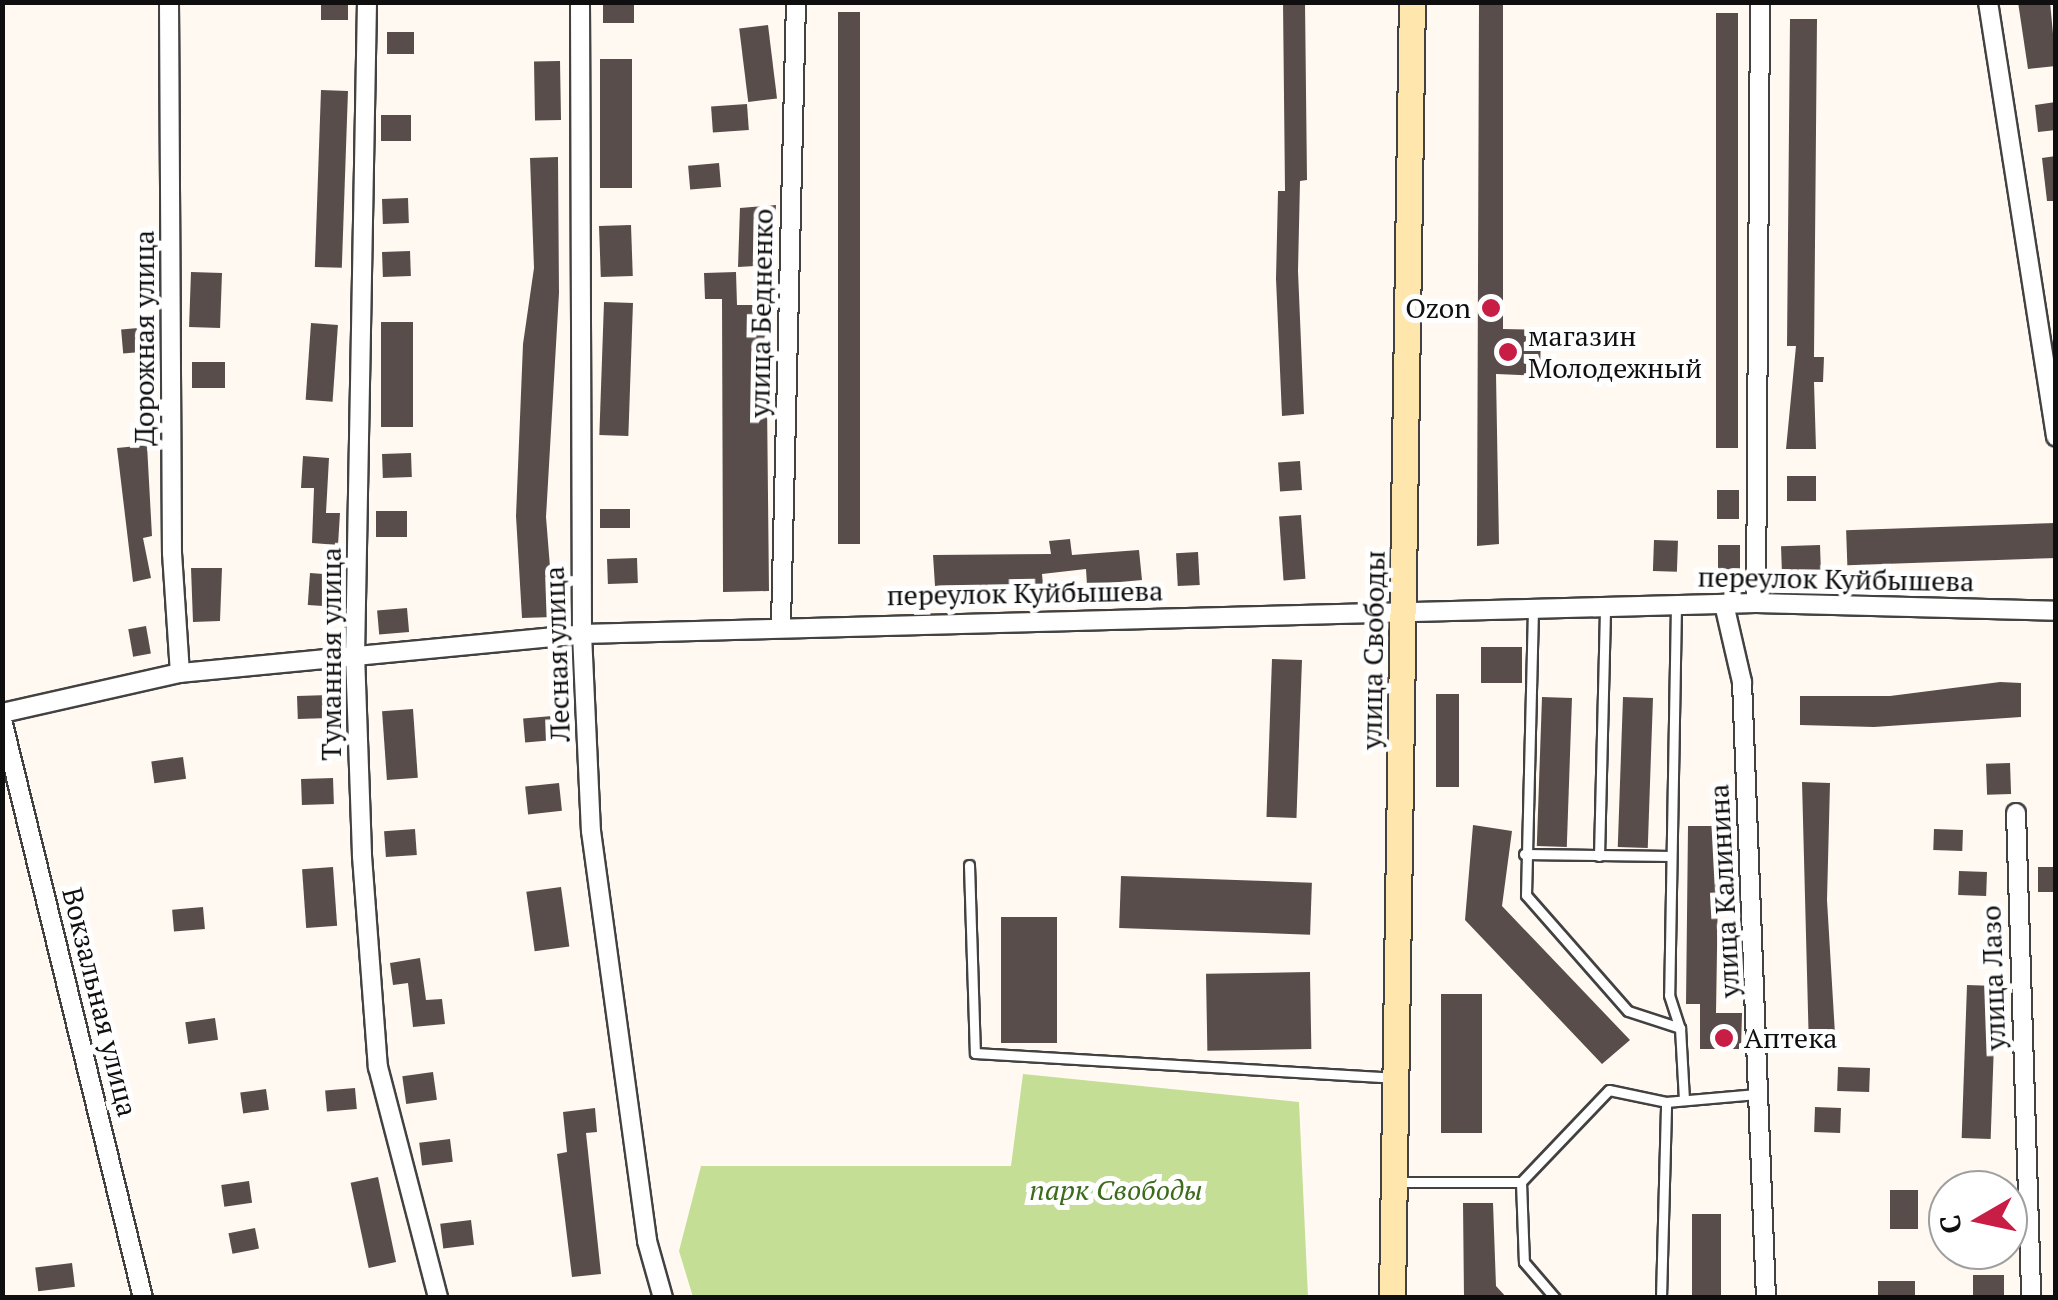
<!DOCTYPE html>
<html>
<head>
<meta charset="utf-8">
<style>
  body { margin:0 }
  #map { position:relative; width:2058px; height:1300px; overflow:hidden; background:#fff9f1; font-family:"PT Serif",serif }
  div>[style] { position:absolute }
  [style*='--x'] { left:calc(var(--x)*1px); top:calc(var(--y)*1px); width:calc(var(--w)*1px); rotate:calc(var(--a)*1deg) }
  .forest>* { inset:0; background:#c4de96 }
  .building>* { inset:0; background:#584d4a; transform-origin:0 0 }
  .roads { filter:drop-shadow(2px 0 #424242) drop-shadow(-2px 0 #424242) drop-shadow(0 2px #424242) drop-shadow(0 -2px #424242) }
  .service>* { height:9px; margin:-4.5px; padding:0 4.5px; transform-origin:4.5px; border-radius:4.5px; background:#fff }
  .minor>* { height:18px; margin:-9px; padding:0 9px; transform-origin:9px; border-radius:9px; background:#fff }
  .secondary>* { height:25px; margin:-12.5px; padding:0 12.5px; transform-origin:12.5px; border-radius:12.5px; background:#ffe6ac }
  .dots>* { width:28px; height:28px; translate:-50% -50%; box-sizing:border-box; border:5px solid #fff; border-radius:50% }
  span { translate:-50% -50%; white-space:nowrap; text-align:center; line-height:1.15; -webkit-text-stroke:10px #fff; paint-order:stroke }
  .poi-label { font-size:28px; color:#0f0f0f }
  .right { translate:-100% -50%; text-align:right }
  .left { translate:0 -50%; text-align:left }
  .street-label { font-size:28px; color:#0f0f0f }
  .park-label { font-size:28px; color:#3b6b1b; font-style:italic }
  .frame { position:absolute; inset:0; border:5px solid #0f0f0f; pointer-events:none }
  .north { position:absolute; left:1928px; top:1170px; width:100px; height:100px; box-sizing:border-box; background:#fff; border:2px solid #9f9f9f; border-radius:50%; rotate:261deg; font-size:28px; font-weight:700; line-height:40px; text-align:center; color:#0f0f0f }
  .north::after { content:''; display:block; margin:auto; width:35px; height:45px; background:#c81e46; clip-path:polygon(50% 0,100% 100%,50% 72%,0 100%) }
</style>
</head>
<body>
<div id="map">
  <div class="forest">
    <div style="clip-path:polygon(1023px 1074px,1299px 1102px,1308px 1297px,693px 1297px,679px 1251px,701px 1166px,1011px 1166px)"></div>
  </div>
  <div class="building">
    <div style="left:321px;top:2px;width:27px;height:18px"></div>
    <div style="left:603px;top:2px;width:31px;height:21px"></div>
    <div style="clip-path:polygon(1283px 2px,1305px 2px,1307px 180px,1300px 181px,1298px 271px,1304px 414px,1282px 416px,1276px 279px,1278px 191px,1285px 191px)"></div>
    <div style="clip-path:polygon(1479px 2px,1503px 2px,1503px 329px,1541px 330px,1540px 376px,1496px 374px,1499px 544px,1477px 546px)"></div>
    <div style="clip-path:polygon(2018px 2px,2050px 2px,2056px 66px,2028px 69px)"></div>
    <div style="left:860px;top:12px;width:532px;height:22px;rotate:90deg"></div>
    <div style="left:1716px;top:13px;width:22px;height:435px"></div>
    <div style="clip-path:polygon(1790px 19px,1817px 19px,1814px 357px,1824px 357px,1823px 382px,1814px 382px,1816px 449px,1786px 449px,1796px 346px,1787px 346px)"></div>
    <div style="left:768px;top:25px;width:74px;height:29px;rotate:83deg"></div>
    <div style="left:387px;top:32px;width:27px;height:22px"></div>
    <div style="left:600px;top:59px;width:32px;height:129px"></div>
    <div style="left:560px;top:61px;width:59px;height:26px;rotate:89deg"></div>
    <div style="left:321px;top:90px;width:27px;height:177px;rotate:2deg"></div>
    <div style="clip-path:polygon(2056px 102px,2056px 130px,2038px 132px,2035px 105px)"></div>
    <div style="left:747px;top:104px;width:26px;height:36px;rotate:86deg"></div>
    <div style="left:381px;top:115px;width:30px;height:26px"></div>
    <div style="clip-path:polygon(2056px 156px,2056px 201px,2047px 201px,2042px 158px)"></div>
    <div style="clip-path:polygon(558px 157px,559px 293px,546px 517px,554px 617px,522px 618px,516px 516px,523px 344px,534px 268px,530px 158px)"></div>
    <div style="left:719px;top:163px;width:24px;height:31px;rotate:85deg"></div>
    <div style="left:408px;top:198px;width:25px;height:26px;rotate:88deg"></div>
    <div style="clip-path:polygon(776px 205px,773px 265px,738px 267px,740px 208px)"></div>
    <div style="left:631px;top:225px;width:51px;height:32px;rotate:88deg"></div>
    <div style="left:410px;top:251px;width:25px;height:28px;rotate:88deg"></div>
    <div style="left:191px;top:272px;width:31px;height:55px;rotate:2deg"></div>
    <div style="clip-path:polygon(736px 272px,737px 305px,766px 305px,769px 591px,723px 592px,722px 299px,705px 299px,704px 273px)"></div>
    <div style="left:604px;top:302px;width:29px;height:133px;rotate:2deg"></div>
    <div style="left:413px;top:322px;width:105px;height:32px;rotate:90deg"></div>
    <div style="left:311px;top:323px;width:27px;height:77px;rotate:4deg"></div>
    <div style="left:150px;top:327px;width:24px;height:29px;rotate:85deg"></div>
    <div style="left:225px;top:362px;width:26px;height:33px;rotate:90deg"></div>
    <div style="clip-path:polygon(147px 445px,152px 536px,143px 538px,151px 578px,133px 582px,117px 448px)"></div>
    <div style="left:411px;top:453px;width:24px;height:29px;rotate:88deg"></div>
    <div style="clip-path:polygon(303px 456px,329px 458px,326px 513px,340px 513px,338px 545px,312px 543px,314px 488px,301px 488px)"></div>
    <div style="left:1300px;top:461px;width:29px;height:22px;rotate:86deg"></div>
    <div style="left:1787px;top:476px;width:29px;height:25px"></div>
    <div style="left:1717px;top:490px;width:22px;height:29px"></div>
    <div style="left:600px;top:509px;width:30px;height:19px"></div>
    <div style="left:376px;top:511px;width:31px;height:26px"></div>
    <div style="left:1301px;top:515px;width:64px;height:22px;rotate:86deg"></div>
    <div style="left:2055px;top:523px;width:35px;height:209px;rotate:88deg"></div>
    <div style="clip-path:polygon(1070px 539px,1072px 555px,1139px 550px,1142px 580px,1087px 585px,1086px 569px,1042px 574px,1043px 585px,935px 586px,933px 555px,1051px 554px,1049px 541px)"></div>
    <div style="left:1654px;top:540px;width:24px;height:31px;rotate:2deg"></div>
    <div style="left:1718px;top:545px;width:22px;height:29px"></div>
    <div style="left:1820px;top:545px;width:27px;height:39px;rotate:88deg"></div>
    <div style="left:1198px;top:552px;width:33px;height:22px;rotate:87deg"></div>
    <div style="left:637px;top:558px;width:25px;height:30px;rotate:88deg"></div>
    <div style="clip-path:polygon(191px 568px,222px 568px,220px 621px,193px 622px)"></div>
    <div style="left:310px;top:573px;width:27px;height:32px;rotate:4deg"></div>
    <div style="left:407px;top:608px;width:24px;height:30px;rotate:85deg"></div>
    <div style="left:146px;top:626px;width:28px;height:18px;rotate:80deg"></div>
    <div style="left:1481px;top:647px;width:41px;height:36px"></div>
    <div style="left:1272px;top:659px;width:30px;height:158px;rotate:2deg"></div>
    <div style="clip-path:polygon(2000px 682px,2021px 683px,2021px 717px,1874px 727px,1800px 725px,1800px 696px,1890px 696px)"></div>
    <div style="left:1436px;top:694px;width:23px;height:93px"></div>
    <div style="left:329px;top:695px;width:23px;height:32px;rotate:88deg"></div>
    <div style="left:1542px;top:697px;width:30px;height:149px;rotate:2deg"></div>
    <div style="left:1623px;top:697px;width:30px;height:150px;rotate:2deg"></div>
    <div style="left:413px;top:709px;width:69px;height:31px;rotate:86deg"></div>
    <div style="left:552px;top:716px;width:24px;height:29px;rotate:85deg"></div>
    <div style="left:183px;top:757px;width:22px;height:32px;rotate:82deg"></div>
    <div style="left:2010px;top:763px;width:31px;height:24px;rotate:88deg"></div>
    <div style="left:333px;top:778px;width:26px;height:32px;rotate:88deg"></div>
    <div style="clip-path:polygon(1802px 782px,1830px 783px,1827px 900px,1836px 1051px,1809px 1050px)"></div>
    <div style="left:559px;top:783px;width:28px;height:34px;rotate:84deg"></div>
    <div style="clip-path:polygon(1473px 825px,1512px 831px,1502px 906px,1630px 1040px,1602px 1064px,1465px 920px)"></div>
    <div style="clip-path:polygon(1688px 826px,1719px 826px,1716px 1013px,1742px 1013px,1741px 1049px,1700px 1049px,1700px 1004px,1686px 1004px)"></div>
    <div style="left:415px;top:829px;width:26px;height:31px;rotate:86deg"></div>
    <div style="left:1934px;top:829px;width:29px;height:21px;rotate:2deg"></div>
    <div style="left:333px;top:867px;width:59px;height:31px;rotate:86deg"></div>
    <div style="left:2056px;top:867px;width:25px;height:18px;rotate:90deg"></div>
    <div style="left:1959px;top:871px;width:28px;height:24px;rotate:2deg"></div>
    <div style="left:1121px;top:876px;width:191px;height:52px;rotate:2deg"></div>
    <div style="left:561px;top:887px;width:60px;height:35px;rotate:82deg"></div>
    <div style="left:203px;top:907px;width:22px;height:31px;rotate:85deg"></div>
    <div style="left:1001px;top:917px;width:56px;height:126px"></div>
    <div style="clip-path:polygon(420px 958px,426px 1000px,442px 999px,445px 1024px,413px 1027px,408px 983px,393px 985px,390px 963px)"></div>
    <div style="left:1310px;top:972px;width:77px;height:104px;rotate:89deg"></div>
    <div style="left:1967px;top:985px;width:29px;height:153px;rotate:2deg"></div>
    <div style="left:1441px;top:994px;width:41px;height:139px"></div>
    <div style="left:215px;top:1018px;width:22px;height:30px;rotate:82deg"></div>
    <div style="left:1838px;top:1067px;width:32px;height:24px;rotate:2deg"></div>
    <div style="left:433px;top:1072px;width:28px;height:31px;rotate:82deg"></div>
    <div style="left:355px;top:1088px;width:21px;height:30px;rotate:85deg"></div>
    <div style="left:266px;top:1089px;width:21px;height:26px;rotate:82deg"></div>
    <div style="left:1815px;top:1107px;width:26px;height:25px;rotate:2deg"></div>
    <div style="clip-path:polygon(595px 1108px,597px 1132px,586px 1133px,601px 1274px,572px 1277px,557px 1154px,567px 1152px,563px 1112px)"></div>
    <div style="left:450px;top:1139px;width:23px;height:31px;rotate:83deg"></div>
    <div style="left:378px;top:1177px;width:87px;height:28px;rotate:78deg"></div>
    <div style="left:249px;top:1181px;width:22px;height:28px;rotate:82deg"></div>
    <div style="left:1890px;top:1190px;width:28px;height:39px"></div>
    <div style="clip-path:polygon(1463px 1203px,1493px 1203px,1496px 1286px,1507px 1298px,1464px 1298px)"></div>
    <div style="left:1692px;top:1214px;width:29px;height:84px"></div>
    <div style="left:471px;top:1220px;width:25px;height:31px;rotate:83deg"></div>
    <div style="left:255px;top:1228px;width:21px;height:27px;rotate:79deg"></div>
    <div style="left:72px;top:1263px;width:24px;height:37px;rotate:83deg"></div>
    <div style="left:1973px;top:1275px;width:31px;height:23px"></div>
    <div style="left:1915px;top:1281px;width:17px;height:37px;rotate:90deg"></div>
  </div>
  <div class="roads">
    <div class="service">
      <div style="--x:1676;--y:605;--w:390;--a:91"></div>
      <div style="--x:1669;--y:995;--w:35;--a:72"></div>
      <div style="--x:1680;--y:1028;--w:72;--a:86.8"></div>
      <div style="--x:1533;--y:609;--w:286;--a:91.4"></div>
      <div style="--x:1526;--y:895;--w:154;--a:48.7"></div>
      <div style="--x:1628;--y:1011;--w:55;--a:18.1"></div>
      <div style="--x:1524;--y:854;--w:147;--a:0.8"></div>
      <div style="--x:1599;--y:856;--w:250;--a:-88.6"></div>
      <div style="--x:969;--y:865;--w:188;--a:88.2"></div>
      <div style="--x:975;--y:1053;--w:419;--a:3.4"></div>
      <div style="--x:1396;--y:1182;--w:125;--a:0"></div>
      <div style="--x:1521;--y:1182;--w:80;--a:87.9"></div>
      <div style="--x:1524;--y:1262;--w:48;--a:49.3"></div>
      <div style="--x:1521;--y:1182;--w:127;--a:-46.3"></div>
      <div style="--x:1609;--y:1090;--w:58;--a:11.9"></div>
      <div style="--x:1666;--y:1102;--w:91;--a:-5"></div>
      <div style="--x:1661;--y:1298;--w:196;--a:-88.5"></div>
    </div>
    <div class="minor">
      <div style="--x:169;--y:2;--w:551;--a:89.69"></div>
      <div style="--x:172;--y:553;--w:120;--a:86.2"></div>
      <div style="--x:367;--y:2;--w:652;--a:91.05"></div>
      <div style="--x:355;--y:654;--w:202;--a:88"></div>
      <div style="--x:362;--y:856;--w:212;--a:85.7"></div>
      <div style="--x:378;--y:1067;--w:239;--a:75.4"></div>
      <div style="--x:580;--y:2;--w:632;--a:89.82"></div>
      <div style="--x:582;--y:634;--w:197;--a:87.4"></div>
      <div style="--x:591;--y:831;--w:414;--a:82.2"></div>
      <div style="--x:647;--y:1241;--w:59;--a:74.3"></div>
      <div style="--x:1988;--y:2;--w:440;--a:81.1"></div>
      <div style="--x:1756;--y:603;--w:601;--a:-89.62"></div>
      <div style="--x:1724;--y:604;--w:80;--a:77"></div>
      <div style="--x:1742;--y:682;--w:616;--a:87.77"></div>
      <div style="--x:781;--y:624;--w:622;--a:-88.62"></div>
      <div style="--x:2;--y:713;--w:182;--a:-12.7"></div>
      <div style="--x:180;--y:673;--w:404;--a:-5.5"></div>
      <div style="--x:582;--y:634;--w:1174;--a:-1.51"></div>
      <div style="--x:1756;--y:603;--w:300;--a:1.5"></div>
      <div style="--x:2;--y:720;--w:595;--a:76.29"></div>
      <div style="--x:2016;--y:813;--w:485;--a:88.2"></div>
    </div>
    <div class="secondary">
      <div style="--x:1392;--y:1298;--w:1296;--a:-89.12"></div>
    </div>
  </div>
  <div class="dots">
    <div style="left:1491px;top:308px;background:#c81e46"></div>
    <div style="left:1508px;top:352px;background:#c81e46"></div>
    <div style="left:1724px;top:1038px;background:#c81e46"></div>
  </div>
  <div class="poi-label">
    <span class="right" style="left:1471px;top:308px">Ozon</span>
    <span class="left" style="left:1528px;top:352px">магазин<br>Молодежный</span>
    <span class="left" style="left:1744px;top:1038px">Аптека</span>
  </div>
  <div class="street-label">
    <span style="left:761px;top:313px;rotate:-89deg">улица Бедненко</span>
    <span style="left:144px;top:338px;rotate:-90deg">Дорожная улица</span>
    <span style="left:1836px;top:579px;rotate:1deg">переулок Куйбышева</span>
    <span style="left:1025px;top:593px;rotate:-1deg">переулок Куйбышева</span>
    <span style="left:1373px;top:650px;rotate:-89deg">улица Свободы</span>
    <span style="left:331px;top:654px;rotate:-90deg">Туманная улица</span>
    <span style="left:557px;top:654px;rotate:-92deg">Лесная улица</span>
    <span style="left:1724px;top:891px;rotate:-93deg">улица Калинина</span>
    <span style="left:1993px;top:978px;rotate:-92deg">улица Лазо</span>
    <span style="left:100px;top:1002px;rotate:76deg">Вокзальная улица</span>
  </div>
  <div class="park-label">
    <span style="left:1116px;top:1190px">парк Свободы</span>
  </div>
  <div class="frame"></div>
  <div class="north">С</div>
</div>
</body>
</html>
